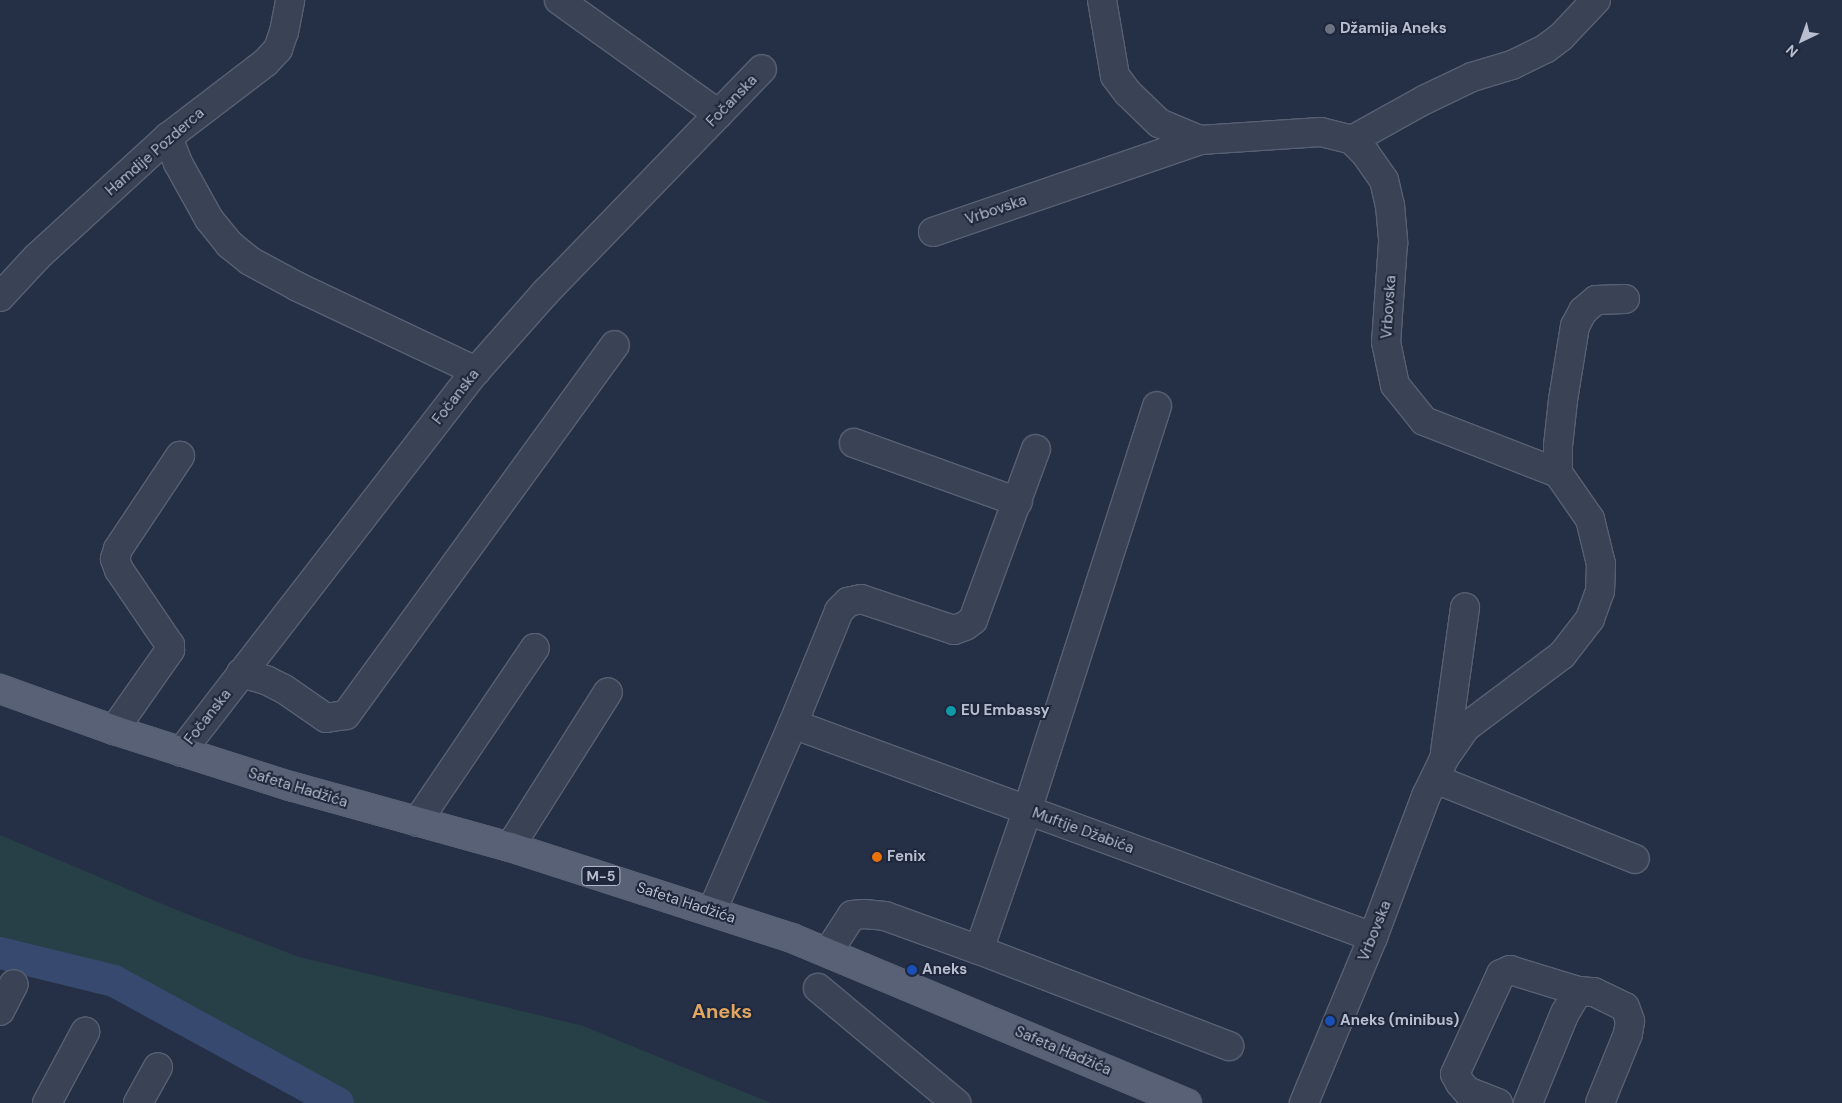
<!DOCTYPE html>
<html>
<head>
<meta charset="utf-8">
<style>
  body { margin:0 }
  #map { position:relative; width:1842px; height:1103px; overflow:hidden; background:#253046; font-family:"DM Sans",sans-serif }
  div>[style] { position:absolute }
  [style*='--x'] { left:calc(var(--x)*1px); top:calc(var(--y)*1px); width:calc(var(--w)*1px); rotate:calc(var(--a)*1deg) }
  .green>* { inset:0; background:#274047 }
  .canal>* { height:32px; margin:-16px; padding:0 16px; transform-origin:16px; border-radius:16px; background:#37496e }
  .roads { filter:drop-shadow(1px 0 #586073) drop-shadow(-1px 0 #586073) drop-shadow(0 1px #586073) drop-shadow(0 -1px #586073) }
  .minor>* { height:28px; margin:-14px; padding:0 14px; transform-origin:14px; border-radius:14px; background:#3a4255 }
  .major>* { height:28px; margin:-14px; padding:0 14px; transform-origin:14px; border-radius:14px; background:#586175 }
  .dots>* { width:14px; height:14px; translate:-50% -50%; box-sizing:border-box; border:2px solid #1e273b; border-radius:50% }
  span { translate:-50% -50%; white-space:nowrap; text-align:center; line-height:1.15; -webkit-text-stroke:4px #1e273b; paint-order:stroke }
  .shield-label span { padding:1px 4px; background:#1e273b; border:1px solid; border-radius:4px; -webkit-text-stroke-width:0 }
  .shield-label { font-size:14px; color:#b8becf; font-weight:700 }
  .poi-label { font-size:15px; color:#b8becf; font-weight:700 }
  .left { translate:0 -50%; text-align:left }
  .street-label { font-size:15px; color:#b8becf }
  .district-label { font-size:20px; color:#e1a661; font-weight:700 }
  .north { position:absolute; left:1777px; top:15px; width:50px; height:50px; -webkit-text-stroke:4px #1e273b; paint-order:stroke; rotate:222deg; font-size:14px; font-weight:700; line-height:20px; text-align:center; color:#b8becf }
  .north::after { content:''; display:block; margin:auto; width:18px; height:22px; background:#b8becf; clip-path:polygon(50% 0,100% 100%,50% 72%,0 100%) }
</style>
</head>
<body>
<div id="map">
  <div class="green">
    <div style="clip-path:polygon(0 835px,179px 911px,299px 957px,583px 1026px,771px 1103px,305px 1103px,110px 996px,0 967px)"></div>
  </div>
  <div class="canal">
    <div style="--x:0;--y:953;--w:117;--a:13.8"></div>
    <div style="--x:114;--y:981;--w:255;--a:28.6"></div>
  </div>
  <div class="roads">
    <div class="minor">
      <div style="--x:559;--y:0;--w:196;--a:35.6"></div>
      <div style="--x:1102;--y:0;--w:77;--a:80.3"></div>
      <div style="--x:1115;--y:76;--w:21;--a:53"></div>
      <div style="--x:1128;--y:93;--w:43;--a:44.1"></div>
      <div style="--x:1159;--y:123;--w:44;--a:22.5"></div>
      <div style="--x:1200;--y:140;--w:121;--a:-3.8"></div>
      <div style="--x:1321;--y:132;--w:32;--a:14"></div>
      <div style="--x:1352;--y:140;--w:18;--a:45"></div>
      <div style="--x:1365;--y:153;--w:33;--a:55"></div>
      <div style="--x:1384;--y:180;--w:26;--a:77"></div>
      <div style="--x:1390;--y:205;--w:38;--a:85"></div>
      <div style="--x:1393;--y:243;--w:99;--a:94"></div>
      <div style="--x:1386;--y:342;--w:44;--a:78.2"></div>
      <div style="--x:1395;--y:385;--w:46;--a:51.1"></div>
      <div style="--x:1424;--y:421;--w:144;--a:21.2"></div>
      <div style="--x:1558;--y:473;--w:56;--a:55.2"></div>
      <div style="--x:1590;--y:519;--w:46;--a:76.3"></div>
      <div style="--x:1601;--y:564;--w:27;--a:92"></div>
      <div style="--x:1600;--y:591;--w:30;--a:110"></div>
      <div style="--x:1590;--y:619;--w:46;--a:127.9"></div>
      <div style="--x:1562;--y:655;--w:120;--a:143.1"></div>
      <div style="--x:1466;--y:727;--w:39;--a:125"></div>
      <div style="--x:1444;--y:759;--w:41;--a:115.9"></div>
      <div style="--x:1426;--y:796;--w:151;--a:110.6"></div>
      <div style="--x:1373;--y:937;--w:180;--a:112.6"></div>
      <div style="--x:168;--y:137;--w:28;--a:69"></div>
      <div style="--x:178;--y:163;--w:64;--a:61"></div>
      <div style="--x:209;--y:219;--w:32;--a:51"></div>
      <div style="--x:229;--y:244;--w:27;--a:39"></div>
      <div style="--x:250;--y:261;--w:55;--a:28.4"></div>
      <div style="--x:298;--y:287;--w:197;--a:25.3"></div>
      <div style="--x:1352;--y:140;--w:82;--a:-29.1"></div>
      <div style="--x:1424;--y:100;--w:53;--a:-25.6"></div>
      <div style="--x:1472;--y:77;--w:42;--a:-16.7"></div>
      <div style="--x:1512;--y:65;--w:37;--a:-26"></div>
      <div style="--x:1545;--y:49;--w:20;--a:-37"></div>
      <div style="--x:1561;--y:37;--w:51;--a:-46.6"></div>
      <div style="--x:933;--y:232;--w:282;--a:-19"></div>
      <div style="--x:0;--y:297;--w:54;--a:-47.2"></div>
      <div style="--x:37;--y:257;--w:178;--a:-42.5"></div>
      <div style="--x:168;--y:137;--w:123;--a:-37.4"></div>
      <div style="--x:266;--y:62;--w:18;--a:-47"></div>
      <div style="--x:278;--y:49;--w:18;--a:-71"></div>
      <div style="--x:284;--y:32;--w:33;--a:-79"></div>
      <div style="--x:854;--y:443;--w:174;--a:19.8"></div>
      <div style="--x:1558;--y:473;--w:27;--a:-90"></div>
      <div style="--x:1558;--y:446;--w:46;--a:-83.8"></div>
      <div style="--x:1563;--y:400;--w:75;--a:-80.8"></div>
      <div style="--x:1575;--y:326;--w:17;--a:-62"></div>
      <div style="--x:1583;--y:311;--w:17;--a:-40"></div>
      <div style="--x:1596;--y:300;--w:29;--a:-2"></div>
      <div style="--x:241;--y:673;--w:26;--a:16"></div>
      <div style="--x:266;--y:680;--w:20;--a:27"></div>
      <div style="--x:284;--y:689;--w:51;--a:34.6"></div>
      <div style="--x:326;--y:718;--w:20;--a:-9"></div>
      <div style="--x:346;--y:715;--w:457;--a:-54"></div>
      <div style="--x:793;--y:724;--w:618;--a:20.17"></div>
      <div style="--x:114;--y:730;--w:98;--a:-55"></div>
      <div style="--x:170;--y:650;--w:5;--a:-90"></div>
      <div style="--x:170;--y:645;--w:91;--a:-124.2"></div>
      <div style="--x:119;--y:570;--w:12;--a:-110"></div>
      <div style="--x:115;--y:559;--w:10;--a:-73"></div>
      <div style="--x:118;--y:549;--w:112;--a:-56.3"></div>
      <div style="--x:181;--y:752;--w:482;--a:-52.3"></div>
      <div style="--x:476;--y:371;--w:106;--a:-48.5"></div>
      <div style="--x:546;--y:292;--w:310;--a:-45.9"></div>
      <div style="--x:1445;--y:752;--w:146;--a:-82.1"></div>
      <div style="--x:1435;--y:779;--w:215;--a:21.8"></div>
      <div style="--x:417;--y:822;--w:210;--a:-55.9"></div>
      <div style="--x:510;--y:847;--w:183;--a:-57.7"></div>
      <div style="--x:712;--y:911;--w:204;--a:-66.6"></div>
      <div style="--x:793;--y:724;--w:122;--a:-67.8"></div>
      <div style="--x:839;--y:611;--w:13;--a:-45"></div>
      <div style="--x:848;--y:602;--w:13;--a:-13"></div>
      <div style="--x:861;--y:599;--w:98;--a:18.4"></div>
      <div style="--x:954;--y:630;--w:12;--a:-20"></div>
      <div style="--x:965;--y:626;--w:10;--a:-37"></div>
      <div style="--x:973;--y:620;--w:182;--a:-69.8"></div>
      <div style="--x:979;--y:950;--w:268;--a:21"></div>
      <div style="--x:828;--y:952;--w:44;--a:-57"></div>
      <div style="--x:852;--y:915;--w:12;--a:-5"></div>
      <div style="--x:864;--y:914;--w:21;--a:5"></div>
      <div style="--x:885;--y:916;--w:100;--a:19.9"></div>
      <div style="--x:979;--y:950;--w:147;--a:-70.9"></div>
      <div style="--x:1027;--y:811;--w:425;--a:-72.2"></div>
      <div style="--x:818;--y:988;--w:180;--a:39.8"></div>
      <div style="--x:0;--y:1011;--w:30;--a:-63"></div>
      <div style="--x:47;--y:1103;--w:81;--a:-61.8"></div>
      <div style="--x:138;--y:1103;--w:41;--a:-60.9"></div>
      <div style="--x:1498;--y:1103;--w:33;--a:-159"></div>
      <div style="--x:1467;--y:1091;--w:11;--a:-131"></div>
      <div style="--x:1460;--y:1083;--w:10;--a:-119"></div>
      <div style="--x:1455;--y:1074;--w:110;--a:-65.3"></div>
      <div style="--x:1501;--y:974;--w:10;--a:-24"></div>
      <div style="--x:1510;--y:970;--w:71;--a:17.2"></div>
      <div style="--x:1528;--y:1103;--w:97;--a:-67.7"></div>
      <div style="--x:1565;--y:1013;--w:26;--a:-59"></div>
      <div style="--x:1578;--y:991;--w:16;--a:4"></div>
      <div style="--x:1594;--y:992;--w:34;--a:26"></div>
      <div style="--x:1625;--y:1007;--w:15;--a:70"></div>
      <div style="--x:1630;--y:1021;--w:13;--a:99"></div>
      <div style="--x:1628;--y:1034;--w:74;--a:112.1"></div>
    </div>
    <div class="major">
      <div style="--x:0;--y:689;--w:121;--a:19.8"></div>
      <div style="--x:114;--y:730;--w:185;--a:17.7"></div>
      <div style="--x:290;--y:786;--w:228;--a:15.5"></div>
      <div style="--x:510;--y:847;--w:296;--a:17.9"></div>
      <div style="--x:792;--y:938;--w:428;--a:22.7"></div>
    </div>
  </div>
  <div class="dots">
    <div style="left:1330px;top:29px;background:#6b7280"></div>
    <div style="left:951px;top:711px;background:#0f9aa8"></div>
    <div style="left:877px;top:857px;background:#e8710a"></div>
    <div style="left:912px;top:970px;background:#1a4fb4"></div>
    <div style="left:1330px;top:1021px;background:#1a4fb4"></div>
  </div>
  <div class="shield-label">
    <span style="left:601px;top:876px">M-5</span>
  </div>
  <div class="poi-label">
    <span class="left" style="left:1340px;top:29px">Džamija Aneks</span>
    <span class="left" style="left:961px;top:711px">EU Embassy</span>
    <span class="left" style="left:887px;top:857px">Fenix</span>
    <span class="left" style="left:922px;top:970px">Aneks</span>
    <span class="left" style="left:1340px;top:1021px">Aneks (minibus)</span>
  </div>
  <div class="street-label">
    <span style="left:732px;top:101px;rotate:-46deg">Fočanska</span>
    <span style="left:155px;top:152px;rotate:-41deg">Hamdije Pozderca</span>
    <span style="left:996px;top:210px;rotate:-19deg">Vrbovska</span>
    <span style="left:1389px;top:307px;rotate:-86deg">Vrbovska</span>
    <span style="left:456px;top:397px;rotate:-52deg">Fočanska</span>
    <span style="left:208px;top:717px;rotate:-52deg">Fočanska</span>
    <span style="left:298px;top:788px;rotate:17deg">Safeta Hadžića</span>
    <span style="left:1083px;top:831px;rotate:20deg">Muftije Džabića</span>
    <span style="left:686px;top:903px;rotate:18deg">Safeta Hadžića</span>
    <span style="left:1375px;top:931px;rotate:-68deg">Vrbovska</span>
    <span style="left:1063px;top:1051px;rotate:23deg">Safeta Hadžića</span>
  </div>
  <div class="district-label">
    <span style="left:722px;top:1011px">Aneks</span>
  </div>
  <div class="north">N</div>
</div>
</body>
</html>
